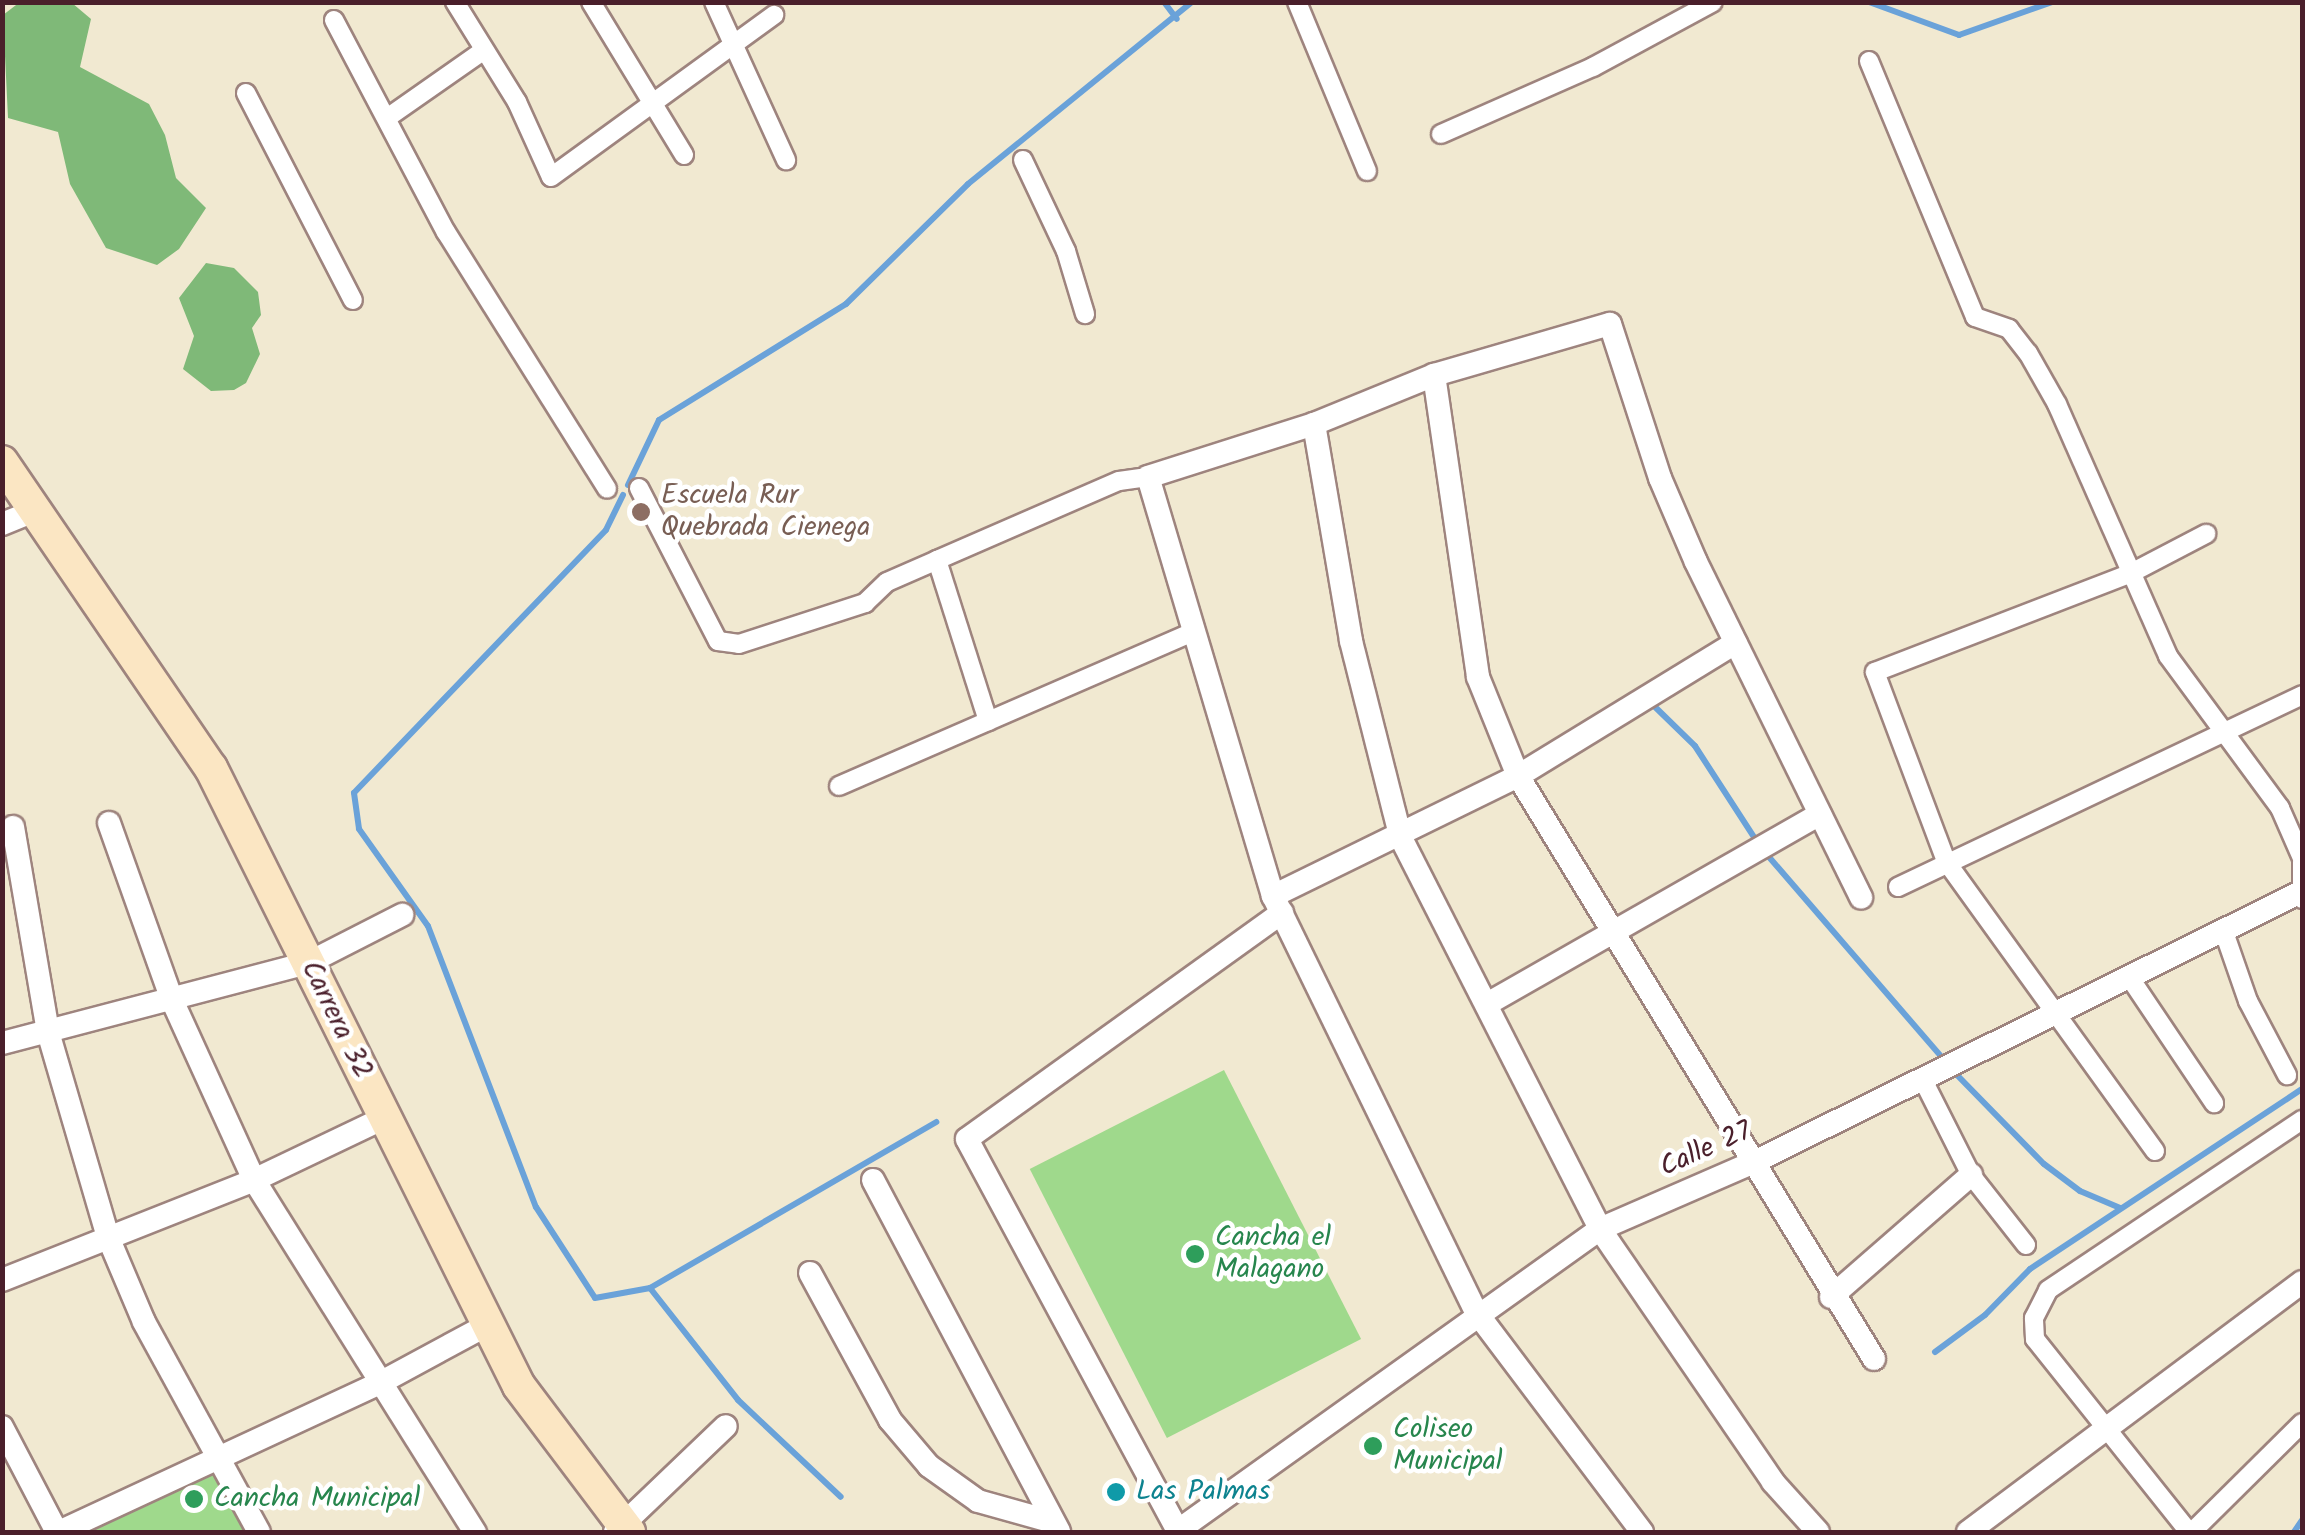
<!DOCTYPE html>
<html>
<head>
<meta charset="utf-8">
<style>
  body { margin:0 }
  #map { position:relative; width:2305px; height:1535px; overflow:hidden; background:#f1e9d1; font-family:Kalam,sans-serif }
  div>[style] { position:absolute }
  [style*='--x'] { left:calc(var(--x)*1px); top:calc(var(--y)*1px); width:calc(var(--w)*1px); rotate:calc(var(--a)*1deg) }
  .green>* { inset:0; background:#9fd98c; transform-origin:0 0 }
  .forest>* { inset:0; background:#7fb978 }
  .stream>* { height:6px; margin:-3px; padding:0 3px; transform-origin:3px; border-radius:3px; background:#6aa2d9 }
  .roads { filter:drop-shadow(2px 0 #9e847e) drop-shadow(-2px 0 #9e847e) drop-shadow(0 2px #9e847e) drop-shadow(0 -2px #9e847e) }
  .pedestrian>* { height:18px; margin:-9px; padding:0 9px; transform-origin:9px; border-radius:9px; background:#fff }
  .minor>* { height:22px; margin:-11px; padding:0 11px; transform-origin:11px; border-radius:11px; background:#fff }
  .secondary>* { height:32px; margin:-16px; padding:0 16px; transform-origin:16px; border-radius:16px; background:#fbe6c3 }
  .dots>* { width:28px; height:28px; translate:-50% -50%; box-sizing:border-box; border:5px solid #fff; border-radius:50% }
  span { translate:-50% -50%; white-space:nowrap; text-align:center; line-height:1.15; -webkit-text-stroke:9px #fff; paint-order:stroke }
  .education-label { font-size:28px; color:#785e54 }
  .left { translate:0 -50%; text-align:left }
  .street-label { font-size:28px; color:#4a1f2b }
  .leisure-label { font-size:28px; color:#27864d }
  .culture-label { font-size:28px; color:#0d838f }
  .frame { position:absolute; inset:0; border:5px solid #4a1f2b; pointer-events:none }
</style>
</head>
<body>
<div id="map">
  <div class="green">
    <div style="left:1224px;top:1070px;width:302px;height:218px;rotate:63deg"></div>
    <div style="clip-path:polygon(218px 1465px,252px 1532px,86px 1532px)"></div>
  </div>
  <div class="forest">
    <div style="clip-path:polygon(20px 2px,72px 3px,91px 19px,80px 67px,149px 104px,165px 135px,176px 178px,206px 208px,179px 249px,157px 265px,106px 248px,70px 184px,58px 132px,8px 118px,3px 15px)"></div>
    <div style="clip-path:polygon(206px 263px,234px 268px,258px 292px,261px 315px,252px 328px,260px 354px,246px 383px,234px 390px,211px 391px,183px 369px,194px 336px,179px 298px)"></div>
  </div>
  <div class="stream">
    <div style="--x:1164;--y:2;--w:21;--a:53"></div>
    <div style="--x:1869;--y:2;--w:96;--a:20.1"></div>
    <div style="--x:1959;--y:35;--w:99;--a:-19.5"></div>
    <div style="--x:628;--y:485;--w:72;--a:-64.5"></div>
    <div style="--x:659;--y:420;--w:220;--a:-31.8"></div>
    <div style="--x:846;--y:304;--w:171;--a:-44.5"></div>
    <div style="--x:968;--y:184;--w:289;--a:-39.1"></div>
    <div style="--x:623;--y:495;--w:39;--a:116"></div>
    <div style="--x:606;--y:530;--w:364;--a:133.8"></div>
    <div style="--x:354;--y:793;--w:36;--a:82"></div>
    <div style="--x:359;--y:829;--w:119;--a:54.6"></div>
    <div style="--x:428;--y:926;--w:301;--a:69"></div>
    <div style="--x:536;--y:1207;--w:108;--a:57"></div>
    <div style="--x:595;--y:1298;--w:56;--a:-10.3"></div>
    <div style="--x:650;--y:1288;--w:331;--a:-30.1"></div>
    <div style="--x:1652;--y:704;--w:60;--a:44.3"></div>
    <div style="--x:1695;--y:746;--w:114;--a:57.1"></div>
    <div style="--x:1769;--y:857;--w:268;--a:49.2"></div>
    <div style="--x:1957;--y:1075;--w:124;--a:45.7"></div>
    <div style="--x:2044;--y:1164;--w:45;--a:36.9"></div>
    <div style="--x:2080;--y:1191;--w:43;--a:23"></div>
    <div style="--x:650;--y:1288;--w:142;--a:51.8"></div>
    <div style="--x:738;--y:1400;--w:141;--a:43.3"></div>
    <div style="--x:1935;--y:1352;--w:62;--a:-36.5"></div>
    <div style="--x:1985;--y:1315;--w:64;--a:-45.6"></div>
    <div style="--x:2030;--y:1269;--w:326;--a:-33.5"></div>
    <div style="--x:2294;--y:1532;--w:14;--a:-56"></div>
  </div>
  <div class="roads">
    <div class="pedestrian">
      <div style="--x:455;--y:2;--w:118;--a:58.2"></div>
      <div style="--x:517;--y:102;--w:82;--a:65.6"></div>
      <div style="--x:551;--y:177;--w:276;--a:-36"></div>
      <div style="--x:591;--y:2;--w:179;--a:58.7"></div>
      <div style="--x:714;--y:2;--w:174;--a:65.5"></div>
      <div style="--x:1297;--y:2;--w:183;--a:67.5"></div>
      <div style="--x:334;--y:20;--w:240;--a:62.2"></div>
      <div style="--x:446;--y:232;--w:303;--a:57.9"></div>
      <div style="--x:1869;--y:61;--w:277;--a:67.5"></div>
      <div style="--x:1975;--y:317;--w:36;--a:19"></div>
      <div style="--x:2009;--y:329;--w:31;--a:52"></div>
      <div style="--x:2028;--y:353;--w:59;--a:60.4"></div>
      <div style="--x:2057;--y:404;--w:275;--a:66.2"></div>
      <div style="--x:2168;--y:656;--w:189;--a:53.6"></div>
      <div style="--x:2280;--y:808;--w:55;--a:66.3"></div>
      <div style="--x:246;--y:93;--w:233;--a:62.7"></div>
      <div style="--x:387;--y:118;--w:118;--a:-35"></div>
      <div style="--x:1441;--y:134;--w:166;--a:-23.8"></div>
      <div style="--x:1593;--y:67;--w:136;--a:-28.4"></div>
      <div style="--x:1023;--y:160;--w:101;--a:64.7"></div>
      <div style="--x:1066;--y:251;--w:66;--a:73.2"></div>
      <div style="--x:639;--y:488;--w:172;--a:62.7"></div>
      <div style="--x:718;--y:641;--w:21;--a:8"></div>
      <div style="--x:739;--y:644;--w:133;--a:-18"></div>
      <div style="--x:865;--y:603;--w:30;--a:-44"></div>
      <div style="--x:887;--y:582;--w:55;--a:-23.7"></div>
      <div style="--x:937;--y:560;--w:198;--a:-23.5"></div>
      <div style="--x:1119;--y:481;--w:29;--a:-8"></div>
      <div style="--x:937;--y:560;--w:169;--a:72.4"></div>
      <div style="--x:839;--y:786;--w:387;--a:-23.5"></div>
      <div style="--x:2302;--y:862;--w:37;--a:90"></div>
      <div style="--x:1898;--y:887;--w:447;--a:-25.4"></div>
      <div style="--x:2224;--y:932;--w:73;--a:70.8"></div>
      <div style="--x:2248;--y:1001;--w:84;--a:62.2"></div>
      <div style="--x:2130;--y:978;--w:151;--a:56.1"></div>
      <div style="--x:1923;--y:1080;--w:106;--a:63.2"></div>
      <div style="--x:1971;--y:1175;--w:89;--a:51.8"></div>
      <div style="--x:2155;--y:1151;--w:357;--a:-125.8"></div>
      <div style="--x:1946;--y:861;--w:202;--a:-110.6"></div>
      <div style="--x:1875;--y:672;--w:274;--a:-21.1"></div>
      <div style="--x:2131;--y:573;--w:85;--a:-27.5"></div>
      <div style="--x:2189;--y:1532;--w:247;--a:-128.6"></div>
      <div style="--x:2035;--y:1339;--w:21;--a:-93"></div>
      <div style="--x:2034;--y:1318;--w:31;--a:-63"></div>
      <div style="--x:2048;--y:1290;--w:306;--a:-33.8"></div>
      <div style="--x:2192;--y:1532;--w:155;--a:-44.7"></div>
    </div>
    <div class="minor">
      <div style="--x:1434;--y:375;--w:305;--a:81.7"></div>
      <div style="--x:1478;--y:677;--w:107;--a:68"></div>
      <div style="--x:1518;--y:776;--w:683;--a:58.59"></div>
      <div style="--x:1314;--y:424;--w:220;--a:80.3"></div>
      <div style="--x:1351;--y:641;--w:203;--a:75.8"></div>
      <div style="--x:1401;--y:838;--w:439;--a:63"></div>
      <div style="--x:1600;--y:1229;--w:306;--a:55.6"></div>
      <div style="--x:1773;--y:1482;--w:67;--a:48"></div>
      <div style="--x:2;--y:524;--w:35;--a:-22"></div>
      <div style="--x:109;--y:823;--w:188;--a:70.4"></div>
      <div style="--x:172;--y:1000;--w:198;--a:65.5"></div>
      <div style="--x:254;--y:1180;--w:416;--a:57.9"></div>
      <div style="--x:13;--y:827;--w:208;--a:80.3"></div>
      <div style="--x:48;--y:1032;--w:214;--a:73.7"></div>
      <div style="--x:108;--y:1237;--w:92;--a:67"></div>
      <div style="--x:144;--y:1322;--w:239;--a:61.3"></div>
      <div style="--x:1273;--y:896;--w:273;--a:-26.1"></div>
      <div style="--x:1518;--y:776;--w:255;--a:-31.5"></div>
      <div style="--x:1487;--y:1004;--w:383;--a:-29.7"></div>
      <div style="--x:2;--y:1043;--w:316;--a:-14.7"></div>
      <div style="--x:308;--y:963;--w:106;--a:-27.1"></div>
      <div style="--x:873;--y:1180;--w:398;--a:62.1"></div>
      <div style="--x:810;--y:1273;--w:167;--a:61.4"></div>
      <div style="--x:890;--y:1420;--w:60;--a:49.7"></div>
      <div style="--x:929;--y:1466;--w:60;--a:35.5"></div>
      <div style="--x:978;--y:1501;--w:78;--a:15.6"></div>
      <div style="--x:2;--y:1280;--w:271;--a:-21.6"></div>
      <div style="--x:254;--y:1180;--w:144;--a:-25.5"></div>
      <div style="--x:1831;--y:1297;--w:186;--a:-41.1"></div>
      <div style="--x:2;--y:1427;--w:119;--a:62.4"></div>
      <div style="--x:1178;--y:1531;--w:445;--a:-118.3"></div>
      <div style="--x:967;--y:1139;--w:388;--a:-35.7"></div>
      <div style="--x:59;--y:1532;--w:352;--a:-24.9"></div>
      <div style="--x:378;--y:1384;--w:126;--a:-28.4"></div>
      <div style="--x:615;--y:1532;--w:153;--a:-43.7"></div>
      <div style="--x:1176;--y:1532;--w:521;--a:-35.55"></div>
      <div style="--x:1600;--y:1229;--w:166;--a:-23.5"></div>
      <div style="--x:1752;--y:1163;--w:610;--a:-26.27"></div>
      <div style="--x:1642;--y:1532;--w:276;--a:-127"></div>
      <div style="--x:1476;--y:1312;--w:463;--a:-116"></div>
      <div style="--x:1273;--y:896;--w:437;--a:-106.6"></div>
      <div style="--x:1148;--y:477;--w:174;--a:-17.7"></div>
      <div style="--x:1314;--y:424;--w:130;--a:-22.2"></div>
      <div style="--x:1434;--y:375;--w:183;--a:-16.2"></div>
      <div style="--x:1610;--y:324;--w:162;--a:72"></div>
      <div style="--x:1660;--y:478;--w:91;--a:66.8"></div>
      <div style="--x:1696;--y:562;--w:374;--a:63.8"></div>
      <div style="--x:1968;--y:1532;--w:417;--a:-36.8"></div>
    </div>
    <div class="secondary">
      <div style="--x:2;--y:462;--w:371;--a:55.7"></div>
      <div style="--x:211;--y:768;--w:690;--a:63.51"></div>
      <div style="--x:519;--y:1386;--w:183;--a:53"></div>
    </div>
  </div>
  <div class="dots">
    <div style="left:641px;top:512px;background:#8d6e63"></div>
    <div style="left:1195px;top:1254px;background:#2e9e5b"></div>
    <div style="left:1373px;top:1446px;background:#2e9e5b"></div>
    <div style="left:1116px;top:1492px;background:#0f9aa8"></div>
    <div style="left:194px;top:1499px;background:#2e9e5b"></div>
  </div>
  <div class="education-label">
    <span class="left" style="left:661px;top:512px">Escuela Rur<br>Quebrada Cienega</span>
  </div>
  <div class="street-label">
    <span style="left:336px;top:1020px;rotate:64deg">Carrera 32</span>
    <span style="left:1706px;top:1150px;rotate:-24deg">Calle 27</span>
  </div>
  <div class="leisure-label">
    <span class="left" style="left:1215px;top:1254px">Cancha el<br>Malagano</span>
    <span class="left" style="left:1393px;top:1446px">Coliseo<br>Municipal</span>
    <span class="left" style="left:214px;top:1499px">Cancha Municipal</span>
  </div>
  <div class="culture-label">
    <span class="left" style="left:1136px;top:1492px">Las Palmas</span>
  </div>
  <div class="frame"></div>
</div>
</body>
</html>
